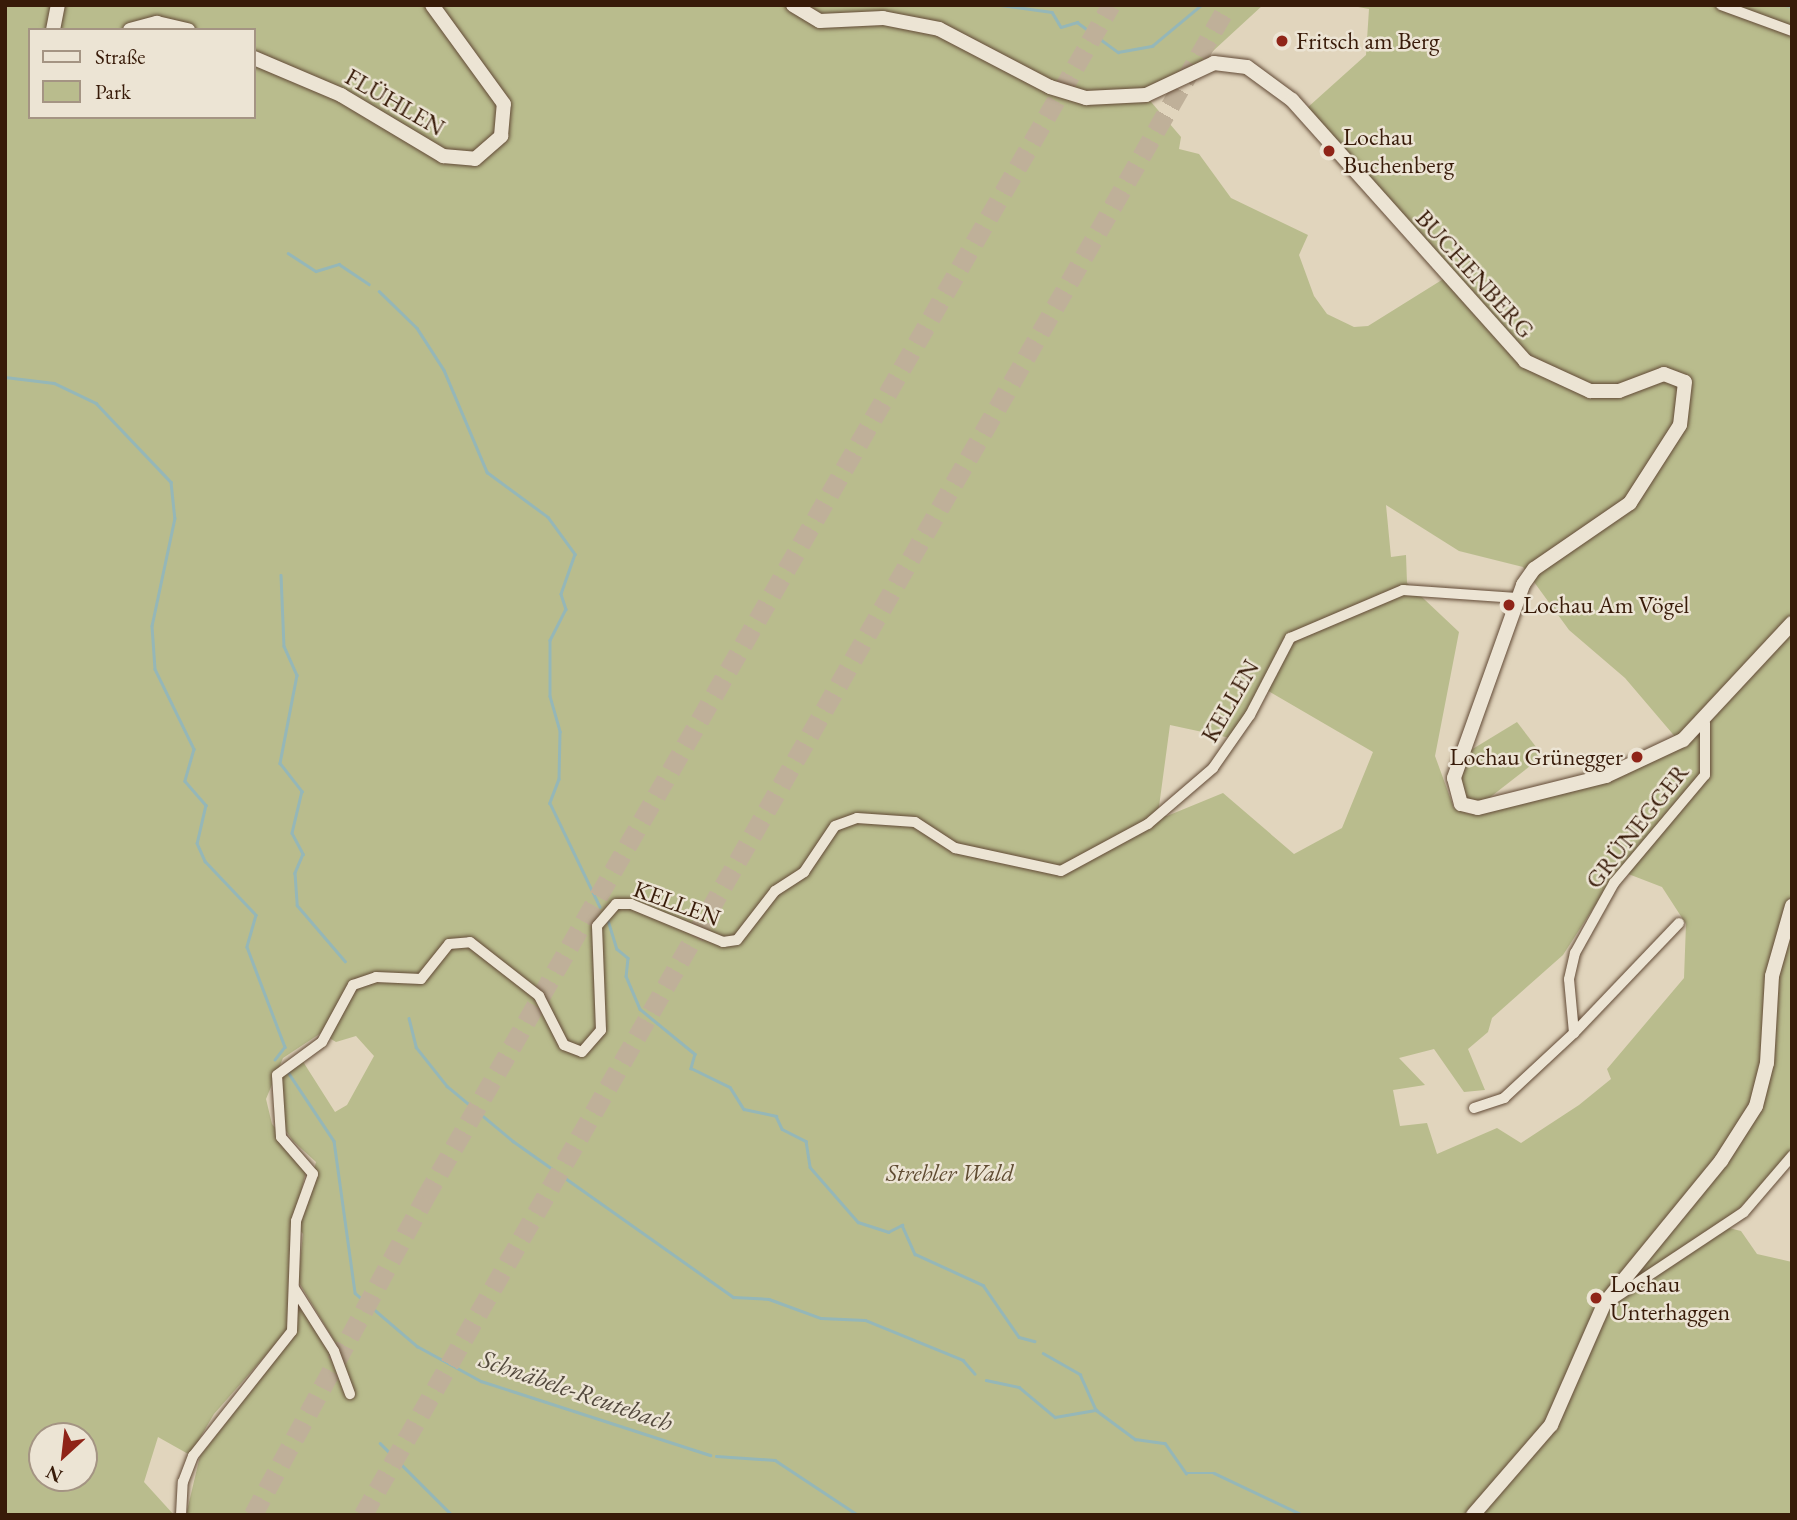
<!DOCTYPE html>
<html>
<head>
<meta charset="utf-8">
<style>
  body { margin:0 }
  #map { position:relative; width:1797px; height:1520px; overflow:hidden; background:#e1d5bd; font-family:"EB Garamond",serif }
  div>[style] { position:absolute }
  .green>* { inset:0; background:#b9bc8d }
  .stream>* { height:2.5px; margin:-1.25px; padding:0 1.25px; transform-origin:1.25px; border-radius:1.25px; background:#95b7b8 }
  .motorway-tunnel>* { height:19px; margin-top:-9.5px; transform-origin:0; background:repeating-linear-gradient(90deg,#bfb099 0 19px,transparent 0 29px) }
  .roads { filter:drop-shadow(0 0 2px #624a36) drop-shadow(0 0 2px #624a36) }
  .minor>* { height:10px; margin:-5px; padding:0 5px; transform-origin:5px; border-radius:5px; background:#ece4d4 }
  .tertiary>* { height:14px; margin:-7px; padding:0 7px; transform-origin:7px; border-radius:7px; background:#ece4d4 }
  .dots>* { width:19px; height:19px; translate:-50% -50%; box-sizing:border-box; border:4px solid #ece4d4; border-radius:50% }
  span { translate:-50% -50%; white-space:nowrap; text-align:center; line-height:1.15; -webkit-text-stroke:5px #ece4d4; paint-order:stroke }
  .poi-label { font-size:24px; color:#381b09 }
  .left { translate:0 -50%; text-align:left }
  .right { translate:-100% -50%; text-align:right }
  .street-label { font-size:24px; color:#381b09 }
  .park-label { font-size:24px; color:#5f4b31; font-style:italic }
  .water-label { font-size:26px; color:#544a3e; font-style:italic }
  .frame { position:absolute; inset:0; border:7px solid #381b09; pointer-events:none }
  .legend { position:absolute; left:28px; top:28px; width:228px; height:91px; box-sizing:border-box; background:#ece4d4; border:2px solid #a49483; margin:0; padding:9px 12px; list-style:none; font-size:21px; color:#381b09 }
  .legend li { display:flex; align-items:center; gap:14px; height:35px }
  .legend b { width:35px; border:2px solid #a49483 }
  .north { position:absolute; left:28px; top:1422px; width:70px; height:70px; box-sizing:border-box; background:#ece4d4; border:2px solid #a49483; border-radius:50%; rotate:207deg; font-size:19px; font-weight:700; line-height:28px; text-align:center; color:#381b09 }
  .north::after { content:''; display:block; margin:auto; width:24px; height:32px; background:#8f2418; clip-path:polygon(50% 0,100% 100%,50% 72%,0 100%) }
</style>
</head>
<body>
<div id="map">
  <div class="green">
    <div style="clip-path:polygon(evenodd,5px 5px,1263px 5px,1188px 74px,1146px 96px,1181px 137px,1179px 149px,1199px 154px,1231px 198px,1308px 235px,1299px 255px,1314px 296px,1327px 314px,1354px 327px,1368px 326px,1445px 278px,1307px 108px,1366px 55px,1369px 9px,1347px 5px,1792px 5px,1792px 906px,1776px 978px,1792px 919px,1792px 1156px,1721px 1226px,1741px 1231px,1757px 1254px,1792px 1262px,1792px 1515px,186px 1515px,200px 1456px,284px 1349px,296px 1305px,341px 1352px,298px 1281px,303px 1234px,298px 1227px,316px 1162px,293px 1141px,274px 1113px,274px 1099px,281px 1074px,302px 1060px,335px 1112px,347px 1105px,374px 1056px,356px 1036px,336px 1042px,321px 1033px,283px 1058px,266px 1099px,272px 1124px,307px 1166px,292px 1232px,287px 1331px,214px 1414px,190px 1455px,158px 1437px,144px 1482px,174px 1515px,5px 1515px,5px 5px,30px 30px,254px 30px,254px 117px,30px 117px,30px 30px,5px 5px,1386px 505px,1459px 551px,1523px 567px,1569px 630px,1625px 678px,1677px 739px,1602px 782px,1469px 814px,1454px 808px,1435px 756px,1459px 632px,1407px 583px,1406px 555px,1391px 557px,1386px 505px,5px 5px,1265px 689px,1373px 752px,1342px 828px,1294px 854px,1223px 793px,1167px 816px,1158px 814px,1170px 725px,1235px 739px,1265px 689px,5px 5px,1618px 870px,1662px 887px,1686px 924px,1684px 978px,1607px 1069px,1611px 1079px,1579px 1105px,1521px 1143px,1497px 1128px,1437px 1154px,1427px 1123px,1400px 1126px,1393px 1090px,1425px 1085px,1399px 1058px,1434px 1049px,1464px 1092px,1485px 1090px,1468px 1049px,1488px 1032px,1492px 1018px,1563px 955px,1618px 870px,5px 5px,42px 1436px,84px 1436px,84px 1478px,42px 1478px,42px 1436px)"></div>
    <div style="clip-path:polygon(1517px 722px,1543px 756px,1484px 802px,1466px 801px,1458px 788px,1471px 750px)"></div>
  </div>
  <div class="stream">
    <div style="left:1001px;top:5px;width:51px;rotate:7.8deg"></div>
    <div style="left:1052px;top:12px;width:17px;rotate:59deg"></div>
    <div style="left:1061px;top:27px;width:17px;rotate:-17deg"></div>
    <div style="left:1077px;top:22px;width:51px;rotate:36.2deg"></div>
    <div style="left:1118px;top:52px;width:35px;rotate:-10deg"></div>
    <div style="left:1152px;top:46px;width:64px;rotate:-39.9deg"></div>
    <div style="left:1785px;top:5px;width:7px;rotate:8deg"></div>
    <div style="left:288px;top:253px;width:33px;rotate:33deg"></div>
    <div style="left:316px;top:271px;width:24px;rotate:-17deg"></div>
    <div style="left:339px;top:264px;width:36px;rotate:34deg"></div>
    <div style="left:379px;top:291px;width:53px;rotate:44.2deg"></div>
    <div style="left:417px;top:328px;width:50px;rotate:57.3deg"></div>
    <div style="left:444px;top:370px;width:111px;rotate:67.1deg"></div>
    <div style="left:487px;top:472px;width:76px;rotate:36.4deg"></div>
    <div style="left:548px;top:517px;width:46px;rotate:53.9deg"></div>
    <div style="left:575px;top:554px;width:42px;rotate:109.3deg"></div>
    <div style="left:561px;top:594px;width:16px;rotate:72deg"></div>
    <div style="left:566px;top:609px;width:35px;rotate:117deg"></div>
    <div style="left:550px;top:640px;width:56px;rotate:90deg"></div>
    <div style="left:550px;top:696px;width:37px;rotate:74deg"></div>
    <div style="left:560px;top:732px;width:47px;rotate:91.2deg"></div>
    <div style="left:559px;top:779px;width:26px;rotate:111deg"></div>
    <div style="left:550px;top:803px;width:115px;rotate:64.3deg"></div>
    <div style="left:5px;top:377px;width:49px;rotate:7deg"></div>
    <div style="left:54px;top:383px;width:47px;rotate:25.5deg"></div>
    <div style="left:96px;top:403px;width:109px;rotate:46.5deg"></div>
    <div style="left:171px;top:482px;width:36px;rotate:84deg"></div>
    <div style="left:175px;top:518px;width:110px;rotate:102deg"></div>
    <div style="left:152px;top:626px;width:43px;rotate:86deg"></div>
    <div style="left:155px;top:669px;width:89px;rotate:64deg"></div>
    <div style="left:194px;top:749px;width:33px;rotate:106deg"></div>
    <div style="left:185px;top:781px;width:32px;rotate:49deg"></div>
    <div style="left:206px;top:805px;width:39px;rotate:103deg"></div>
    <div style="left:197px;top:843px;width:20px;rotate:66deg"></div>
    <div style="left:205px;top:861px;width:74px;rotate:46.6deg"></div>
    <div style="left:256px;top:915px;width:33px;rotate:106deg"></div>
    <div style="left:247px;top:947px;width:107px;rotate:69.2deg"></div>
    <div style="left:285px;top:1047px;width:16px;rotate:128deg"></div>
    <div style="left:281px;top:575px;width:71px;rotate:87.6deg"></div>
    <div style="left:284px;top:646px;width:32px;rotate:66deg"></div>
    <div style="left:297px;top:675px;width:90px;rotate:100.9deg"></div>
    <div style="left:280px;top:763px;width:36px;rotate:52deg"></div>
    <div style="left:302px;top:791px;width:43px;rotate:103.4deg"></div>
    <div style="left:292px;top:833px;width:24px;rotate:62deg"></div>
    <div style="left:303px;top:854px;width:21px;rotate:113deg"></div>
    <div style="left:295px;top:873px;width:32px;rotate:86deg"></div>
    <div style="left:297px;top:905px;width:74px;rotate:49.4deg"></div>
    <div style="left:608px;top:920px;width:30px;rotate:73deg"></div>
    <div style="left:617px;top:949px;width:14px;rotate:39deg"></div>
    <div style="left:628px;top:958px;width:18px;rotate:96deg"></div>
    <div style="left:626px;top:976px;width:36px;rotate:67deg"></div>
    <div style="left:640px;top:1009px;width:71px;rotate:39.3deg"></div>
    <div style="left:695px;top:1054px;width:15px;rotate:106deg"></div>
    <div style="left:691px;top:1068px;width:43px;rotate:26deg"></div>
    <div style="left:730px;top:1087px;width:26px;rotate:58deg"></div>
    <div style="left:744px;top:1109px;width:33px;rotate:12deg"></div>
    <div style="left:776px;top:1116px;width:14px;rotate:65deg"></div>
    <div style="left:782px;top:1129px;width:27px;rotate:27deg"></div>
    <div style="left:806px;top:1141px;width:26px;rotate:81deg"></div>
    <div style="left:810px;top:1167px;width:73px;rotate:48.9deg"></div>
    <div style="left:858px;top:1222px;width:32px;rotate:18deg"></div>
    <div style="left:888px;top:1232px;width:16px;rotate:-27deg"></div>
    <div style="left:902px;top:1225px;width:32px;rotate:66deg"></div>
    <div style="left:915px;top:1254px;width:75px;rotate:24.5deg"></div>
    <div style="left:983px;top:1285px;width:63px;rotate:55.3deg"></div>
    <div style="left:1019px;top:1337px;width:16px;rotate:15deg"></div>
    <div style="left:409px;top:1018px;width:30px;rotate:76deg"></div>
    <div style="left:416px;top:1047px;width:50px;rotate:51.5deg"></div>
    <div style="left:447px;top:1086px;width:86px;rotate:39.8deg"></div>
    <div style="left:513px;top:1141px;width:270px;rotate:35.3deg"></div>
    <div style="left:733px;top:1297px;width:36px;rotate:3deg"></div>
    <div style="left:769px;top:1299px;width:55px;rotate:20.1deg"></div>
    <div style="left:821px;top:1318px;width:44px;rotate:2.6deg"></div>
    <div style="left:865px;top:1320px;width:106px;rotate:22.2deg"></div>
    <div style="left:963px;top:1360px;width:18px;rotate:49deg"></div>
    <div style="left:288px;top:1072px;width:83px;rotate:56.3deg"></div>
    <div style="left:334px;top:1141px;width:153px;rotate:82.1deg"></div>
    <div style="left:355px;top:1293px;width:82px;rotate:40.5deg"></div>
    <div style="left:417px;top:1346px;width:73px;rotate:28.7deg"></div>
    <div style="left:481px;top:1381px;width:241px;rotate:17.9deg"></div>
    <div style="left:1043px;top:1353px;width:43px;rotate:29.6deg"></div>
    <div style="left:1080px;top:1374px;width:39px;rotate:66deg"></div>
    <div style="left:1096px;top:1410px;width:49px;rotate:36.6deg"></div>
    <div style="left:1135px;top:1439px;width:30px;rotate:8deg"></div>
    <div style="left:1165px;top:1443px;width:37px;rotate:55deg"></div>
    <div style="left:1186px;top:1473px;width:28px"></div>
    <div style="left:1214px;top:1473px;width:98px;rotate:25.3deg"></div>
    <div style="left:986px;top:1380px;width:34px;rotate:12deg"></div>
    <div style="left:1019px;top:1387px;width:47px;rotate:39.8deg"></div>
    <div style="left:1055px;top:1417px;width:42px;rotate:-9.7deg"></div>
    <div style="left:380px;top:1443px;width:102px;rotate:45deg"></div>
    <div style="left:716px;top:1456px;width:59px;rotate:3.9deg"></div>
    <div style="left:775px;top:1460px;width:100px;rotate:33.5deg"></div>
  </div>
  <div class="motorway-tunnel">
    <div style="left:253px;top:1515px;width:361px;rotate:-61.5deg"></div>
    <div style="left:425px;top:1198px;width:1376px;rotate:-60.1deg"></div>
    <div style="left:363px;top:1515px;width:1740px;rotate:-60.19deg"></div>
  </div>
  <div class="roads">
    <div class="minor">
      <div style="left:1721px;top:5px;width:76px;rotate:20.1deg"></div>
      <div style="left:1574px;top:1033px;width:152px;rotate:-46.3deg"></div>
      <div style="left:1474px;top:1108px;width:32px;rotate:-18deg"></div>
      <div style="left:1504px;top:1098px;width:96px;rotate:-42.9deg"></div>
      <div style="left:1574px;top:1033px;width:54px;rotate:-95.3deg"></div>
      <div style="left:1569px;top:979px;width:27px;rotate:-77deg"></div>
      <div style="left:1575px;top:953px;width:80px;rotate:-60.9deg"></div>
      <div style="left:1614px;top:883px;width:141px;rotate:-49.9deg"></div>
      <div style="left:1705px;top:775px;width:52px;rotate:-90deg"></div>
      <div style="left:294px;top:1288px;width:75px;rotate:57.6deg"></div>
      <div style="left:334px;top:1351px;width:46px;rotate:69.6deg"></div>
      <div style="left:1607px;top:1303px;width:164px;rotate:-33.6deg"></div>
      <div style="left:1744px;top:1212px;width:74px;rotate:-49.4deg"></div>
      <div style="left:181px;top:1515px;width:33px;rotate:-87deg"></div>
      <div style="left:183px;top:1482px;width:28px;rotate:-69deg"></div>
      <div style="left:193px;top:1456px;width:159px;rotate:-51.6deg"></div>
      <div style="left:292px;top:1331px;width:110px;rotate:-87.9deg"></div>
      <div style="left:296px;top:1221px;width:50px;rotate:-70.1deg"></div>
      <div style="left:313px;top:1174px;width:49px;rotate:-130.9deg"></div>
      <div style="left:281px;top:1137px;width:62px;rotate:-93.7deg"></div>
      <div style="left:277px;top:1075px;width:56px;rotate:-36.3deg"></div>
      <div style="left:322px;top:1042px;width:65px;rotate:-61.5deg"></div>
      <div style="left:353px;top:985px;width:24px;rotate:-19deg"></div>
      <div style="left:376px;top:977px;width:45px;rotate:2.5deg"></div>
      <div style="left:421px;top:979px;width:45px;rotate:-51.3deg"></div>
      <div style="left:449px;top:944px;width:21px;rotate:-5deg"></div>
      <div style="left:470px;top:942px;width:88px;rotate:38deg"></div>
      <div style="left:539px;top:996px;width:55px;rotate:63deg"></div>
      <div style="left:564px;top:1045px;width:19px;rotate:21deg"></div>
      <div style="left:582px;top:1052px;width:29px;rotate:-49deg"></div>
      <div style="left:601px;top:1030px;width:104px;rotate:-92.2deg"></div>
      <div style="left:597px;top:926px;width:29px;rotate:-49deg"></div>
      <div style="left:616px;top:904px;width:15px"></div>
      <div style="left:631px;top:904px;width:100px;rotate:22.4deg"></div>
      <div style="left:723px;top:942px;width:14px;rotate:-8deg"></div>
      <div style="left:737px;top:940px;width:62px;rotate:-52.2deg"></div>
      <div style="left:775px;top:891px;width:35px;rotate:-33deg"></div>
      <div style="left:804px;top:872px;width:55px;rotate:-56deg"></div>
      <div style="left:835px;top:826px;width:23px;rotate:-20deg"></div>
      <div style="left:857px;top:818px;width:58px;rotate:3.9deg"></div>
      <div style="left:915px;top:822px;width:48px;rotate:33deg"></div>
      <div style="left:955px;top:848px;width:108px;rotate:12.2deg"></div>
      <div style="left:1061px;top:871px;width:99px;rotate:-28.4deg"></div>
      <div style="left:1148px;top:824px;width:86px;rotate:-40.7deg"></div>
      <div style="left:1213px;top:768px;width:65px;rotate:-55.1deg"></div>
      <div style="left:1250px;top:715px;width:87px;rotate:-62.5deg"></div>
      <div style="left:1290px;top:638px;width:123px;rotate:-23deg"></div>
      <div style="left:1403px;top:590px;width:114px;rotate:4deg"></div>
    </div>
    <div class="tertiary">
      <div style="left:793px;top:5px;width:31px;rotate:31deg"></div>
      <div style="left:820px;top:21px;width:63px;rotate:-2.7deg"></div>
      <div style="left:883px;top:18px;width:57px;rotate:11.1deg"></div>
      <div style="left:939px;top:29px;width:125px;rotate:27.6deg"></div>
      <div style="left:1050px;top:87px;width:38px;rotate:17deg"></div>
      <div style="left:1086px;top:98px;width:60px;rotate:-2.9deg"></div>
      <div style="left:1146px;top:95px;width:75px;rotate:-25.2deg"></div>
      <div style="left:1214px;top:63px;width:33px;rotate:7deg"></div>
      <div style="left:1247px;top:67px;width:56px;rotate:36.3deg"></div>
      <div style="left:1292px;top:100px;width:350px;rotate:48.2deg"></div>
      <div style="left:1525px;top:361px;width:72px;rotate:24.8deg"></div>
      <div style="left:1590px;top:391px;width:29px"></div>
      <div style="left:1619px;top:391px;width:48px;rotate:-20.7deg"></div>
      <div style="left:1664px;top:374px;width:22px;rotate:21deg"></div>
      <div style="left:1685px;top:382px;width:43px;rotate:96.6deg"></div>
      <div style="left:1680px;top:425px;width:93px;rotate:122.7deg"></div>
      <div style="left:1630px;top:503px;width:116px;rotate:145.5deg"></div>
      <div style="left:1534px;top:569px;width:19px;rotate:125deg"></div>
      <div style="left:1523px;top:585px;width:205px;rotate:109.7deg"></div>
      <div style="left:1454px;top:778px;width:27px;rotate:75deg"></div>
      <div style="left:1461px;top:804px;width:17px;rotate:13deg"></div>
      <div style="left:1478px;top:808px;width:132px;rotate:-14deg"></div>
      <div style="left:1606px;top:776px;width:85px;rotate:-25.1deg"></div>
      <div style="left:1683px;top:740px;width:160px;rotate:-47deg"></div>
      <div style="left:53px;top:30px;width:25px;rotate:-79deg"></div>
      <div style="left:130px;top:30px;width:28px;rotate:-15deg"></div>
      <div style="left:157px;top:23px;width:32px;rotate:13deg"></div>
      <div style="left:254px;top:58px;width:95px;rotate:23deg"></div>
      <div style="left:341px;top:95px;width:119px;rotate:30.9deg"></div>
      <div style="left:443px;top:156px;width:32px;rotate:5deg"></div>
      <div style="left:475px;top:159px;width:35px;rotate:-41deg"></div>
      <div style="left:501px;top:136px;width:32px;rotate:-85deg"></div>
      <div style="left:504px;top:104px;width:122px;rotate:-126deg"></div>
      <div style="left:1473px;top:1515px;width:119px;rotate:-49.1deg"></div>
      <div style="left:1551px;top:1425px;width:132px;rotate:-66.3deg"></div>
      <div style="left:1604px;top:1304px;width:185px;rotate:-50.7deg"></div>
      <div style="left:1721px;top:1161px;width:65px;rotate:-57.5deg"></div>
      <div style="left:1756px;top:1106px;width:44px;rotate:-75.7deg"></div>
      <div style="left:1767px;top:1063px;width:87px;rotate:-86.7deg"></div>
      <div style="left:1772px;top:976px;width:73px;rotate:-74.1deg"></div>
    </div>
  </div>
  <div class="dots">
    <div style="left:1282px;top:41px;background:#8f2418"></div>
    <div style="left:1329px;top:151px;background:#8f2418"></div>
    <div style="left:1509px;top:605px;background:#8f2418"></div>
    <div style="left:1637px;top:757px;background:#8f2418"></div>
    <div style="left:1596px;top:1298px;background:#8f2418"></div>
  </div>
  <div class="poi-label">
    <span class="left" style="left:1296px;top:41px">Fritsch am Berg</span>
    <span class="left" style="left:1343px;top:151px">Lochau<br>Buchenberg</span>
    <span class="left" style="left:1523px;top:605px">Lochau Am Vögel</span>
    <span class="right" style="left:1623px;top:757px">Lochau Grünegger</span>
    <span class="left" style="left:1610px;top:1298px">Lochau<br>Unterhaggen</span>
  </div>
  <div class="street-label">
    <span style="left:395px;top:102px;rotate:30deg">FLÜHLEN</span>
    <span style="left:1475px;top:274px;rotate:48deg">BUCHENBERG</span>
    <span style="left:1230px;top:701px;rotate:-60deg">KELLEN</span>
    <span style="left:1637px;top:826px;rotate:-52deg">GRÜNEGGER</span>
    <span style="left:677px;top:903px;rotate:20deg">KELLEN</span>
  </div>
  <div class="park-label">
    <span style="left:950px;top:1173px">Strehler Wald</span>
  </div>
  <div class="water-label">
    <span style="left:576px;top:1391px;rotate:19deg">Schnäbele-Reutebach</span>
  </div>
  <div class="frame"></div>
  <ul class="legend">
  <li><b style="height:9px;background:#ece4d4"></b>Straße</li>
  <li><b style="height:19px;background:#b9bc8d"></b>Park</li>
  </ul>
  <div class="north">N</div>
</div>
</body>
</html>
